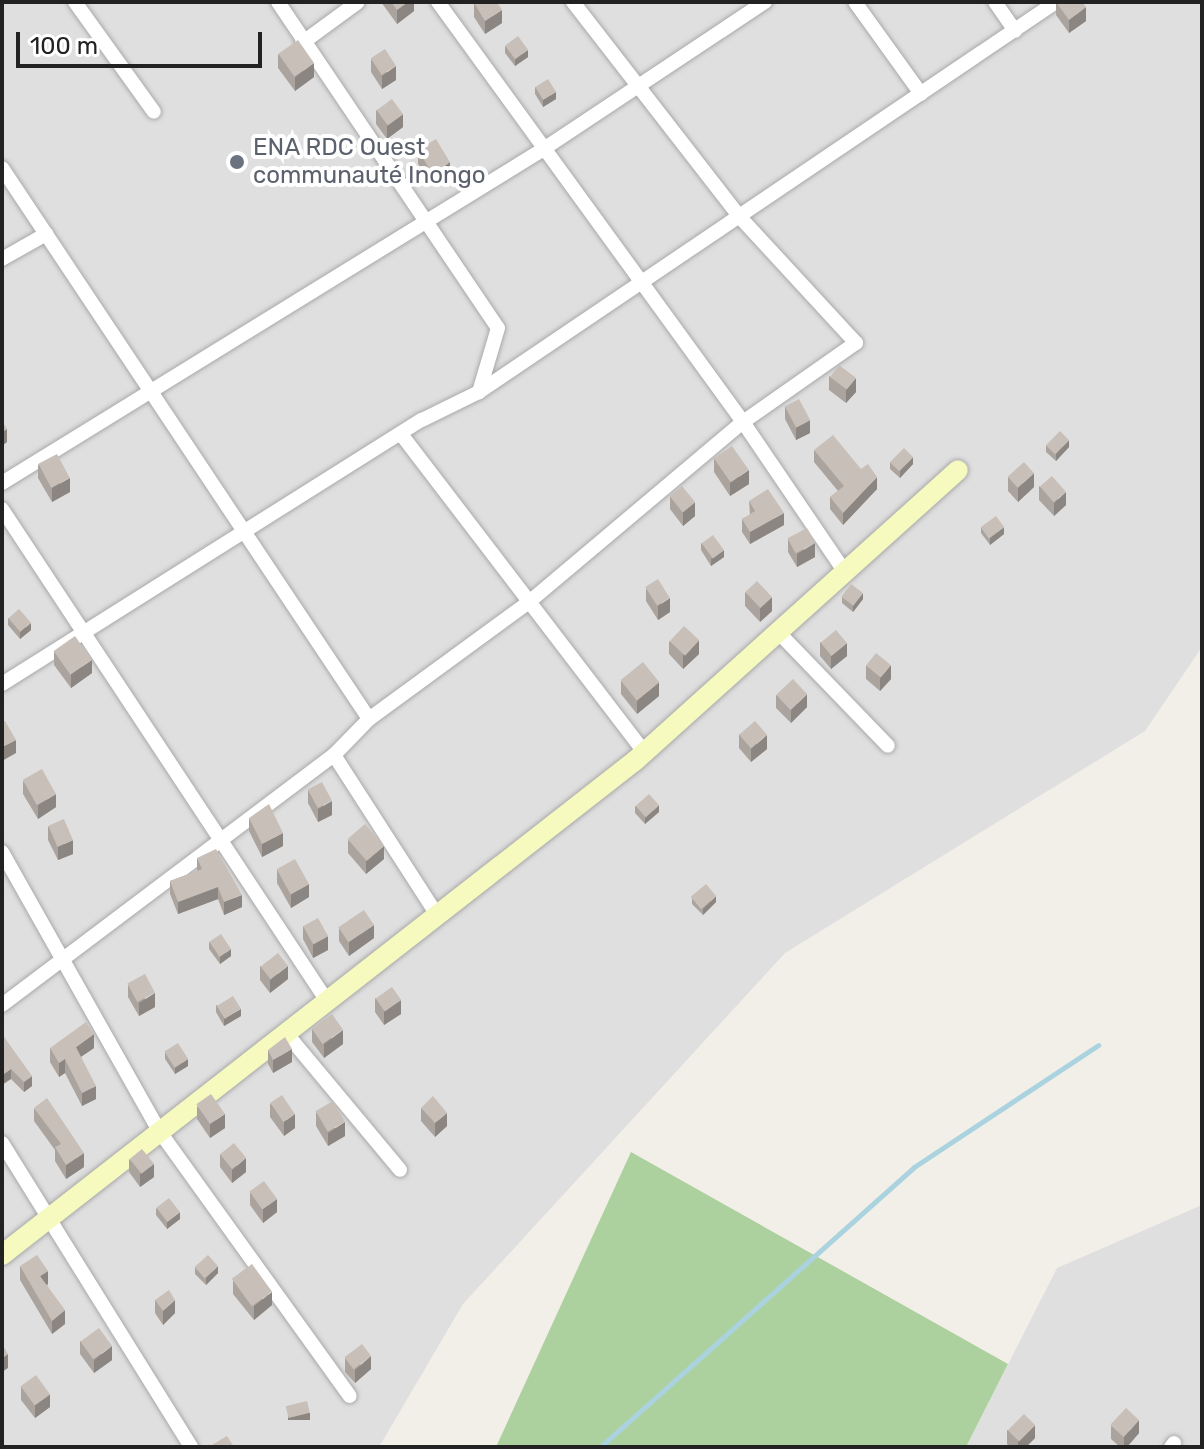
<!DOCTYPE html>
<html>
<head>
<meta charset="utf-8">
<style>
  body { margin:0 }
  #map { position:relative; width:1204px; height:1449px; overflow:hidden; background:#f2efe9; font-family:Rubik,sans-serif }
  div>[style] { position:absolute }
  .residential>* { inset:0; background:#e0dfdf }
  .forest>* { inset:0; background:#add19e }
  .stream>* { height:5px; margin:-2.5px; padding:0 2.5px; transform-origin:2.5px; border-radius:2.5px; background:#aad3df }
  .roads { filter:drop-shadow(0 0 2px #a9a9a9) drop-shadow(0 0 2px #a9a9a9) }
  .street>* { height:14px; margin:-7px; padding:0 7px; transform-origin:7px; border-radius:7px; background:#fff }
  .secondary>* { height:20px; margin:-10px; padding:0 10px; transform-origin:10px; border-radius:10px; background:#f7fabf }
  .wall>* { inset:0; background:#aba49e }
  .shaded-wall>* { inset:0; background:#8b8681; transform-origin:0 0 }
  .building>* { inset:0; background:#c7bfb8; transform-origin:0 0 }
  .dots>* { width:22px; height:22px; translate:-50% -50%; box-sizing:border-box; border:4px solid #fff; border-radius:50% }
  span { translate:-50% -50%; white-space:nowrap; text-align:center; line-height:1.15; -webkit-text-stroke:8px #fff; paint-order:stroke }
  .worship-label { font-size:24px; color:#5b616d }
  .left { translate:0 -50%; text-align:left }
  .frame { position:absolute; inset:0; border:4px solid #222; pointer-events:none }
  .scale { position:absolute; left:16px; top:32px; width:246px; height:36px; box-sizing:border-box; border:4px solid #222; border-top:0; padding-left:10px; font-size:24px; line-height:28px; white-space:nowrap; color:#222; -webkit-text-stroke:6px #fff; paint-order:stroke }
</style>
</head>
<body>
<div id="map">
  <div class="residential">
    <div style="clip-path:polygon(2px 2px,1202px 2px,1202px 647px,1145px 731px,785px 953px,463px 1304px,379px 1447px,2px 1447px)"></div>
    <div style="clip-path:polygon(1202px 1205px,1202px 1447px,966px 1447px,1057px 1268px)"></div>
  </div>
  <div class="forest">
    <div style="clip-path:polygon(631px 1152px,1008px 1364px,966px 1447px,496px 1447px)"></div>
  </div>
  <div class="stream">
    <div style="left:600px;top:1447px;width:421px;rotate:-41.7deg"></div>
    <div style="left:914px;top:1167px;width:221px;rotate:-33.5deg"></div>
  </div>
  <div class="roads">
    <div class="street">
      <div style="left:75px;top:2px;width:135px;rotate:54.3deg"></div>
      <div style="left:278px;top:2px;width:393px;rotate:56deg"></div>
      <div style="left:498px;top:328px;width:67px;rotate:106.5deg"></div>
      <div style="left:438px;top:2px;width:519px;rotate:54.01deg"></div>
      <div style="left:743px;top:422px;width:138px;rotate:-35deg"></div>
      <div style="left:856px;top:343px;width:173px;rotate:-132.7deg"></div>
      <div style="left:739px;top:216px;width:271px;rotate:-127.8deg"></div>
      <div style="left:855px;top:2px;width:113px;rotate:54.3deg"></div>
      <div style="left:995px;top:2px;width:35px;rotate:55deg"></div>
      <div style="left:302px;top:43px;width:69px;rotate:-36.2deg"></div>
      <div style="left:2px;top:168px;width:662px;rotate:56.33deg"></div>
      <div style="left:2px;top:259px;width:51px;rotate:-29.6deg"></div>
      <div style="left:401px;top:434px;width:400px;rotate:52.6deg"></div>
      <div style="left:2px;top:483px;width:634px;rotate:-31.66deg"></div>
      <div style="left:542px;top:150px;width:268px;rotate:-33.6deg"></div>
      <div style="left:2px;top:509px;width:590px;rotate:56.55deg"></div>
      <div style="left:778px;top:632px;width:158px;rotate:46deg"></div>
      <div style="left:2px;top:684px;width:496px;rotate:-32.2deg"></div>
      <div style="left:422px;top:420px;width:64px;rotate:-26.2deg"></div>
      <div style="left:479px;top:392px;width:696px;rotate:-34.06deg"></div>
      <div style="left:334px;top:755px;width:190px;rotate:57.2deg"></div>
      <div style="left:2px;top:852px;width:322px;rotate:60.6deg"></div>
      <div style="left:160px;top:1132px;width:325px;rotate:54.3deg"></div>
      <div style="left:2px;top:1005px;width:416px;rotate:-37deg"></div>
      <div style="left:334px;top:755px;width:50px;rotate:-45.8deg"></div>
      <div style="left:369px;top:719px;width:198px;rotate:-36.2deg"></div>
      <div style="left:529px;top:602px;width:280px;rotate:-40.1deg"></div>
      <div style="left:743px;top:422px;width:181px;rotate:55.8deg"></div>
      <div style="left:286px;top:1033px;width:178px;rotate:50.2deg"></div>
      <div style="left:2px;top:1143px;width:358px;rotate:58.1deg"></div>
      <div style="left:1171px;top:1447px;width:5px;rotate:-53deg"></div>
    </div>
    <div class="secondary">
      <div style="left:2px;top:1255px;width:804px;rotate:-37.98deg"></div>
      <div style="left:636px;top:760px;width:433px;rotate:-42deg"></div>
    </div>
  </div>
  <div class="wall">
    <div style="clip-path:polygon(381px 2px,414px 2px,414px 11px,397px 24px)"></div>
    <div style="clip-path:polygon(1056px 2px,1086px 21px,1069px 33px,1056px 15px)"></div>
    <div style="clip-path:polygon(474px 3px,502px 23px,485px 34px,474px 17px)"></div>
    <div style="clip-path:polygon(505px 46px,528px 57px,515px 66px,505px 53px)"></div>
    <div style="clip-path:polygon(278px 54px,314px 77px,295px 91px,278px 68px)"></div>
    <div style="clip-path:polygon(371px 59px,396px 80px,382px 89px,371px 72px)"></div>
    <div style="clip-path:polygon(535px 87px,556px 99px,543px 107px,535px 94px)"></div>
    <div style="clip-path:polygon(376px 110px,403px 127px,387px 139px,376px 124px)"></div>
    <div style="clip-path:polygon(418px 150px,450px 176px,433px 187px,418px 164px)"></div>
    <div style="clip-path:polygon(829px 376px,856px 392px,846px 403px,829px 390px)"></div>
    <div style="clip-path:polygon(785px 406px,810px 433px,796px 440px,785px 419px)"></div>
    <div style="clip-path:polygon(1046px 445px,1069px 447px,1056px 461px,1046px 452px)"></div>
    <div style="clip-path:polygon(814px 450px,877px 489px,843px 525px,830px 509px,830px 497px,838px 491px,814px 462px)"></div>
    <div style="clip-path:polygon(714px 458px,749px 484px,730px 496px,714px 472px)"></div>
    <div style="clip-path:polygon(890px 462px,913px 464px,900px 478px,890px 469px)"></div>
    <div style="clip-path:polygon(38px 464px,70px 492px,52px 502px,38px 478px)"></div>
    <div style="clip-path:polygon(1008px 477px,1034px 487px,1018px 502px,1008px 491px)"></div>
    <div style="clip-path:polygon(1039px 486px,1066px 505px,1054px 516px,1039px 500px)"></div>
    <div style="clip-path:polygon(670px 496px,695px 516px,683px 526px,670px 509px)"></div>
    <div style="clip-path:polygon(749px 501px,784px 525px,750px 544px,742px 532px,742px 519px,750px 515px)"></div>
    <div style="clip-path:polygon(981px 527px,1004px 534px,990px 545px,981px 533px)"></div>
    <div style="clip-path:polygon(788px 539px,815px 557px,797px 567px,788px 552px)"></div>
    <div style="clip-path:polygon(701px 543px,724px 557px,711px 566px,701px 550px)"></div>
    <div style="clip-path:polygon(646px 588px,670px 612px,658px 620px,646px 601px)"></div>
    <div style="clip-path:polygon(745px 592px,772px 611px,760px 622px,745px 606px)"></div>
    <div style="clip-path:polygon(842px 597px,863px 599px,853px 612px,842px 603px)"></div>
    <div style="clip-path:polygon(8px 618px,31px 630px,20px 639px,8px 625px)"></div>
    <div style="clip-path:polygon(669px 641px,699px 654px,683px 669px,669px 654px)"></div>
    <div style="clip-path:polygon(820px 642px,847px 656px,831px 669px,820px 656px)"></div>
    <div style="clip-path:polygon(54px 651px,92px 673px,71px 688px,54px 665px)"></div>
    <div style="clip-path:polygon(866px 665px,891px 679px,880px 691px,866px 679px)"></div>
    <div style="clip-path:polygon(621px 681px,659px 696px,637px 714px,621px 694px)"></div>
    <div style="clip-path:polygon(776px 695px,807px 707px,791px 723px,776px 708px)"></div>
    <div style="clip-path:polygon(739px 734px,767px 749px,751px 762px,739px 748px)"></div>
    <div style="clip-path:polygon(23px 781px,56px 807px,38px 819px,23px 794px)"></div>
    <div style="clip-path:polygon(308px 790px,332px 815px,318px 822px,308px 803px)"></div>
    <div style="clip-path:polygon(635px 806px,659px 812px,645px 824px,635px 813px)"></div>
    <div style="clip-path:polygon(249px 818px,283px 846px,262px 857px,249px 831px)"></div>
    <div style="clip-path:polygon(48px 826px,73px 854px,58px 860px,48px 840px)"></div>
    <div style="clip-path:polygon(348px 840px,384px 859px,366px 874px,348px 853px)"></div>
    <div style="clip-path:polygon(197px 858px,242px 907px,224px 915px,218px 899px,178px 914px,170px 894px,170px 881px,197px 871px)"></div>
    <div style="clip-path:polygon(277px 869px,309px 897px,291px 908px,277px 883px)"></div>
    <div style="clip-path:polygon(692px 898px,716px 902px,703px 915px,692px 904px)"></div>
    <div style="clip-path:polygon(303px 926px,328px 950px,313px 958px,303px 939px)"></div>
    <div style="clip-path:polygon(339px 928px,374px 938px,349px 956px,339px 941px)"></div>
    <div style="clip-path:polygon(209px 942px,231px 956px,220px 964px,209px 949px)"></div>
    <div style="clip-path:polygon(260px 966px,288px 979px,270px 993px,260px 980px)"></div>
    <div style="clip-path:polygon(128px 984px,155px 1007px,139px 1016px,128px 997px)"></div>
    <div style="clip-path:polygon(375px 998px,401px 1014px,384px 1025px,375px 1012px)"></div>
    <div style="clip-path:polygon(216px 1005px,241px 1016px,224px 1026px,216px 1012px)"></div>
    <div style="clip-path:polygon(312px 1029px,343px 1044px,324px 1058px,312px 1042px)"></div>
    <div style="clip-path:polygon(2px 1034px,32px 1086px,24px 1092px,11px 1079px)"></div>
    <div style="clip-path:polygon(50px 1048px,94px 1048px,81px 1057px,96px 1099px,82px 1106px,65px 1073px,59px 1077px,50px 1062px)"></div>
    <div style="clip-path:polygon(268px 1050px,292px 1062px,273px 1073px,268px 1064px)"></div>
    <div style="clip-path:polygon(165px 1052px,188px 1066px,175px 1074px,165px 1059px)"></div>
    <div style="clip-path:polygon(270px 1103px,295px 1128px,284px 1136px,270px 1117px)"></div>
    <div style="clip-path:polygon(197px 1106px,225px 1128px,210px 1138px,197px 1119px)"></div>
    <div style="clip-path:polygon(34px 1108px,84px 1167px,66px 1179px,55px 1161px,55px 1150px,34px 1121px)"></div>
    <div style="clip-path:polygon(421px 1108px,447px 1126px,435px 1137px,421px 1121px)"></div>
    <div style="clip-path:polygon(316px 1112px,345px 1136px,328px 1146px,316px 1126px)"></div>
    <div style="clip-path:polygon(220px 1154px,246px 1172px,232px 1183px,220px 1167px)"></div>
    <div style="clip-path:polygon(129px 1159px,154px 1177px,140px 1187px,129px 1172px)"></div>
    <div style="clip-path:polygon(250px 1192px,277px 1212px,263px 1223px,250px 1205px)"></div>
    <div style="clip-path:polygon(156px 1208px,180px 1219px,167px 1229px,156px 1215px)"></div>
    <div style="clip-path:polygon(20px 1266px,48px 1284px,47px 1285px,65px 1324px,52px 1334px,20px 1280px)"></div>
    <div style="clip-path:polygon(195px 1267px,218px 1273px,206px 1285px,195px 1274px)"></div>
    <div style="clip-path:polygon(233px 1280px,272px 1305px,254px 1320px,233px 1294px)"></div>
    <div style="clip-path:polygon(155px 1300px,175px 1313px,163px 1325px,155px 1313px)"></div>
    <div style="clip-path:polygon(80px 1341px,112px 1360px,94px 1373px,80px 1354px)"></div>
    <div style="clip-path:polygon(345px 1358px,371px 1369px,355px 1383px,345px 1372px)"></div>
    <div style="clip-path:polygon(21px 1386px,50px 1407px,35px 1418px,21px 1400px)"></div>
    <div style="clip-path:polygon(1111px 1426px,1139px 1433px,1127px 1447px,1120px 1447px,1111px 1439px)"></div>
    <div style="clip-path:polygon(1007px 1430px,1035px 1438px,1026px 1447px,1010px 1447px,1007px 1444px)"></div>
  </div>
  <div class="shaded-wall">
    <div style="clip-path:polygon(408px 2px,414px 2px,414px 11px,397px 24px,397px 10px)"></div>
    <div style="clip-path:polygon(1086px 7px,1086px 21px,1069px 33px,1069px 20px)"></div>
    <div style="clip-path:polygon(502px 10px,502px 23px,485px 34px,485px 21px)"></div>
    <div style="clip-path:polygon(528px 50px,528px 57px,515px 66px,515px 59px)"></div>
    <div style="clip-path:polygon(314px 63px,314px 77px,295px 91px,295px 77px)"></div>
    <div style="clip-path:polygon(396px 66px,396px 80px,382px 89px,382px 76px)"></div>
    <div style="clip-path:polygon(556px 92px,556px 99px,543px 107px,543px 100px)"></div>
    <div style="clip-path:polygon(403px 114px,403px 127px,387px 139px,387px 125px)"></div>
    <div style="clip-path:polygon(450px 162px,450px 176px,433px 187px,433px 174px)"></div>
    <div style="clip-path:polygon(856px 378px,856px 392px,846px 403px,846px 390px)"></div>
    <div style="clip-path:polygon(810px 420px,810px 433px,796px 440px,796px 427px)"></div>
    <div style="clip-path:polygon(7px 429px,7px 442px,2px 446px,2px 432px)"></div>
    <div style="clip-path:polygon(1069px 440px,1069px 447px,1056px 461px,1056px 454px)"></div>
    <div style="clip-path:polygon(913px 457px,913px 464px,900px 478px,900px 471px)"></div>
    <div style="clip-path:polygon(749px 470px,749px 484px,730px 496px,730px 483px)"></div>
    <div style="clip-path:polygon(1034px 473px,1034px 487px,1018px 502px,1018px 488px)"></div>
    <div style="clip-path:polygon(877px 477px,877px 489px,843px 525px,843px 513px)"></div>
    <div style="clip-path:polygon(70px 478px,70px 492px,52px 502px,52px 488px)"></div>
    <div style="clip-path:polygon(1066px 492px,1066px 505px,1054px 516px,1054px 503px)"></div>
    <div style="clip-path:polygon(695px 502px,695px 516px,683px 526px,683px 512px)"></div>
    <div style="clip-path:polygon(784px 513px,784px 525px,750px 544px,750px 532px)"></div>
    <div style="clip-path:polygon(1004px 527px,1004px 534px,990px 545px,990px 538px)"></div>
    <div style="clip-path:polygon(815px 543px,815px 557px,797px 567px,797px 554px)"></div>
    <div style="clip-path:polygon(724px 550px,724px 557px,711px 566px,711px 559px)"></div>
    <div style="clip-path:polygon(863px 593px,863px 599px,853px 612px,853px 605px)"></div>
    <div style="clip-path:polygon(772px 597px,772px 611px,760px 622px,760px 608px)"></div>
    <div style="clip-path:polygon(670px 598px,670px 612px,658px 620px,658px 606px)"></div>
    <div style="clip-path:polygon(31px 623px,31px 630px,20px 639px,20px 632px)"></div>
    <div style="clip-path:polygon(699px 640px,699px 654px,683px 669px,683px 655px)"></div>
    <div style="clip-path:polygon(847px 643px,847px 656px,831px 669px,831px 656px)"></div>
    <div style="clip-path:polygon(92px 660px,92px 673px,71px 688px,71px 674px)"></div>
    <div style="clip-path:polygon(891px 665px,891px 679px,880px 691px,880px 678px)"></div>
    <div style="clip-path:polygon(659px 682px,659px 696px,637px 714px,637px 701px)"></div>
    <div style="clip-path:polygon(807px 694px,807px 707px,791px 723px,791px 710px)"></div>
    <div style="clip-path:polygon(767px 735px,767px 749px,751px 762px,751px 749px)"></div>
    <div style="clip-path:polygon(16px 740px,16px 753px,2px 761px,2px 747px)"></div>
    <div style="clip-path:polygon(56px 794px,56px 807px,38px 819px,38px 805px)"></div>
    <div style="clip-path:polygon(332px 801px,332px 815px,318px 822px,318px 809px)"></div>
    <div style="clip-path:polygon(659px 805px,659px 812px,645px 824px,645px 818px)"></div>
    <div style="clip-path:polygon(283px 833px,283px 846px,262px 857px,262px 844px)"></div>
    <div style="clip-path:polygon(73px 840px,73px 854px,58px 860px,58px 847px)"></div>
    <div style="clip-path:polygon(384px 846px,384px 859px,366px 874px,366px 861px)"></div>
    <div style="clip-path:polygon(309px 884px,309px 897px,291px 908px,291px 894px)"></div>
    <div style="clip-path:polygon(218px 887px,218px 899px,178px 914px,178px 902px)"></div>
    <div style="clip-path:polygon(242px 895px,242px 907px,224px 915px,224px 902px)"></div>
    <div style="clip-path:polygon(716px 896px,716px 902px,703px 915px,703px 909px)"></div>
    <div style="clip-path:polygon(374px 925px,374px 938px,349px 956px,349px 942px)"></div>
    <div style="clip-path:polygon(328px 936px,328px 950px,313px 958px,313px 944px)"></div>
    <div style="clip-path:polygon(231px 949px,231px 956px,220px 964px,220px 957px)"></div>
    <div style="clip-path:polygon(288px 966px,288px 979px,270px 993px,270px 980px)"></div>
    <div style="clip-path:polygon(155px 993px,155px 1007px,139px 1016px,139px 1003px)"></div>
    <div style="clip-path:polygon(401px 1000px,401px 1014px,384px 1025px,384px 1011px)"></div>
    <div style="clip-path:polygon(241px 1009px,241px 1016px,224px 1026px,224px 1019px)"></div>
    <div style="clip-path:polygon(343px 1030px,343px 1044px,324px 1058px,324px 1044px)"></div>
    <div style="clip-path:polygon(94px 1034px,94px 1048px,76px 1060px,76px 1047px)"></div>
    <div style="clip-path:polygon(292px 1049px,292px 1062px,273px 1073px,273px 1060px)"></div>
    <div style="clip-path:polygon(65px 1059px,65px 1073px,59px 1077px,59px 1063px)"></div>
    <div style="clip-path:polygon(188px 1059px,188px 1066px,175px 1074px,175px 1068px)"></div>
    <div style="clip-path:polygon(11px 1069px,11px 1079px,2px 1085px,2px 1075px)"></div>
    <div style="clip-path:polygon(32px 1076px,32px 1086px,24px 1092px,24px 1082px)"></div>
    <div style="clip-path:polygon(96px 1086px,96px 1099px,82px 1106px,82px 1093px)"></div>
    <div style="clip-path:polygon(447px 1113px,447px 1126px,435px 1137px,435px 1123px)"></div>
    <div style="clip-path:polygon(225px 1114px,225px 1128px,210px 1138px,210px 1124px)"></div>
    <div style="clip-path:polygon(295px 1114px,295px 1128px,284px 1136px,284px 1122px)"></div>
    <div style="clip-path:polygon(345px 1122px,345px 1136px,328px 1146px,328px 1133px)"></div>
    <div style="clip-path:polygon(84px 1153px,84px 1167px,66px 1179px,66px 1165px)"></div>
    <div style="clip-path:polygon(246px 1158px,246px 1172px,232px 1183px,232px 1170px)"></div>
    <div style="clip-path:polygon(154px 1164px,154px 1177px,140px 1187px,140px 1174px)"></div>
    <div style="clip-path:polygon(277px 1199px,277px 1212px,263px 1223px,263px 1209px)"></div>
    <div style="clip-path:polygon(180px 1212px,180px 1219px,167px 1229px,167px 1222px)"></div>
    <div style="clip-path:polygon(218px 1266px,218px 1273px,206px 1285px,206px 1278px)"></div>
    <div style="clip-path:polygon(48px 1271px,48px 1284px,40px 1289px,40px 1276px)"></div>
    <div style="clip-path:polygon(272px 1292px,272px 1305px,254px 1320px,254px 1306px)"></div>
    <div style="clip-path:polygon(175px 1300px,175px 1313px,163px 1325px,163px 1311px)"></div>
    <div style="clip-path:polygon(65px 1310px,65px 1324px,52px 1334px,52px 1321px)"></div>
    <div style="clip-path:polygon(112px 1346px,112px 1360px,94px 1373px,94px 1360px)"></div>
    <div style="clip-path:polygon(8px 1354px,8px 1368px,2px 1372px,2px 1358px)"></div>
    <div style="clip-path:polygon(371px 1356px,371px 1369px,355px 1383px,355px 1370px)"></div>
    <div style="clip-path:polygon(50px 1394px,50px 1407px,35px 1418px,35px 1405px)"></div>
    <div style="left:310px;top:1413px;width:7px;height:22px;rotate:90deg"></div>
    <div style="clip-path:polygon(1139px 1420px,1139px 1433px,1127px 1447px,1124px 1447px,1124px 1437px)"></div>
    <div style="clip-path:polygon(1035px 1425px,1035px 1438px,1026px 1447px,1018px 1447px,1018px 1441px)"></div>
  </div>
  <div class="building">
    <div style="clip-path:polygon(391px 2px,408px 2px,397px 10px)"></div>
    <div style="clip-path:polygon(476px 2px,497px 2px,502px 10px,485px 21px,474px 3px)"></div>
    <div style="clip-path:polygon(1056px 2px,1082px 2px,1086px 7px,1069px 20px)"></div>
    <div style="left:518px;top:36px;width:17px;height:16px;rotate:54deg"></div>
    <div style="left:298px;top:40px;width:28px;height:24px;rotate:55deg"></div>
    <div style="left:385px;top:49px;width:20px;height:17px;rotate:57deg"></div>
    <div style="left:548px;top:79px;width:15px;height:15px;rotate:58deg"></div>
    <div style="left:392px;top:99px;width:19px;height:19px;rotate:54deg"></div>
    <div style="left:436px;top:139px;width:27px;height:21px;rotate:59deg"></div>
    <div style="left:839px;top:365px;width:21px;height:15px;rotate:37deg"></div>
    <div style="left:799px;top:399px;width:24px;height:16px;rotate:62deg"></div>
    <div style="clip-path:polygon(2px 421px,7px 429px,2px 432px)"></div>
    <div style="left:1060px;top:431px;width:13px;height:20px;rotate:45deg"></div>
    <div style="clip-path:polygon(833px 435px,861px 469px,868px 464px,877px 477px,843px 513px,830px 497px,844px 486px,814px 450px)"></div>
    <div style="left:732px;top:446px;width:29px;height:22px;rotate:55deg"></div>
    <div style="left:904px;top:448px;width:13px;height:20px;rotate:45deg"></div>
    <div style="left:57px;top:454px;width:27px;height:21px;rotate:62deg"></div>
    <div style="left:1024px;top:462px;width:15px;height:22px;rotate:48deg"></div>
    <div style="left:1052px;top:476px;width:21px;height:16px;rotate:49deg"></div>
    <div style="left:682px;top:486px;width:21px;height:16px;rotate:51deg"></div>
    <div style="clip-path:polygon(768px 489px,784px 513px,750px 532px,742px 519px,755px 511px,749px 501px)"></div>
    <div style="left:996px;top:516px;width:14px;height:19px;rotate:54deg"></div>
    <div style="left:807px;top:528px;width:17px;height:22px;rotate:62deg"></div>
    <div style="left:713px;top:535px;width:19px;height:14px;rotate:54deg"></div>
    <div style="left:658px;top:579px;width:22px;height:15px;rotate:58deg"></div>
    <div style="left:757px;top:581px;width:22px;height:16px;rotate:47deg"></div>
    <div style="left:851px;top:584px;width:15px;height:16px;rotate:37deg"></div>
    <div style="left:19px;top:609px;width:18px;height:14px;rotate:49deg"></div>
    <div style="left:684px;top:626px;width:21px;height:21px;rotate:43deg"></div>
    <div style="left:836px;top:630px;width:17px;height:20px;rotate:50deg"></div>
    <div style="left:75px;top:636px;width:29px;height:26px;rotate:55deg"></div>
    <div style="left:876px;top:653px;width:19px;height:16px;rotate:39deg"></div>
    <div style="left:643px;top:662px;width:26px;height:29px;rotate:51deg"></div>
    <div style="left:793px;top:679px;width:21px;height:23px;rotate:47deg"></div>
    <div style="clip-path:polygon(5px 721px,16px 740px,2px 747px,2px 722px)"></div>
    <div style="left:755px;top:721px;width:18px;height:21px;rotate:49deg"></div>
    <div style="left:42px;top:769px;width:29px;height:22px;rotate:61deg"></div>
    <div style="left:322px;top:782px;width:21px;height:16px;rotate:62deg"></div>
    <div style="left:649px;top:794px;width:15px;height:18px;rotate:48deg"></div>
    <div style="clip-path:polygon(269px 804px,283px 833px,262px 844px,249px 818px)"></div>
    <div style="left:64px;top:819px;width:23px;height:17px;rotate:67deg"></div>
    <div style="left:365px;top:824px;width:29px;height:23px;rotate:49deg"></div>
    <div style="clip-path:polygon(216px 849px,242px 895px,224px 902px,218px 887px,178px 902px,170px 881px,202px 869px,197px 858px)"></div>
    <div style="left:295px;top:859px;width:29px;height:21px;rotate:61deg"></div>
    <div style="left:706px;top:884px;width:16px;height:20px;rotate:50deg"></div>
    <div style="left:364px;top:910px;width:18px;height:31px;rotate:56deg"></div>
    <div style="left:318px;top:918px;width:21px;height:17px;rotate:61deg"></div>
    <div style="left:221px;top:934px;width:18px;height:14px;rotate:56deg"></div>
    <div style="left:278px;top:953px;width:16px;height:22px;rotate:52deg"></div>
    <div style="left:145px;top:974px;width:21px;height:20px;rotate:62deg"></div>
    <div style="left:392px;top:987px;width:16px;height:20px;rotate:55deg"></div>
    <div style="left:233px;top:996px;width:15px;height:19px;rotate:58deg"></div>
    <div style="left:332px;top:1014px;width:19px;height:25px;rotate:55deg"></div>
    <div style="clip-path:polygon(86px 1022px,94px 1034px,76px 1047px,96px 1086px,82px 1093px,65px 1059px,59px 1063px,50px 1048px)"></div>
    <div style="clip-path:polygon(2px 1034px,32px 1076px,24px 1082px,11px 1069px,2px 1075px)"></div>
    <div style="clip-path:polygon(285px 1037px,292px 1049px,273px 1060px,268px 1050px)"></div>
    <div style="left:178px;top:1043px;width:19px;height:16px;rotate:58deg"></div>
    <div style="left:211px;top:1094px;width:24px;height:18px;rotate:55deg"></div>
    <div style="left:282px;top:1095px;width:23px;height:14px;rotate:56deg"></div>
    <div style="clip-path:polygon(433px 1096px,447px 1113px,435px 1123px,421px 1108px)"></div>
    <div style="clip-path:polygon(47px 1098px,84px 1153px,66px 1165px,55px 1147px,61px 1144px,34px 1108px)"></div>
    <div style="left:333px;top:1101px;width:24px;height:20px;rotate:60deg"></div>
    <div style="left:234px;top:1143px;width:19px;height:18px;rotate:51deg"></div>
    <div style="left:142px;top:1149px;width:19px;height:16px;rotate:51deg"></div>
    <div style="left:264px;top:1181px;width:22px;height:18px;rotate:54deg"></div>
    <div style="left:169px;top:1198px;width:18px;height:16px;rotate:52deg"></div>
    <div style="clip-path:polygon(37px 1255px,48px 1271px,40px 1276px,65px 1310px,52px 1321px,20px 1266px)"></div>
    <div style="left:208px;top:1255px;width:15px;height:18px;rotate:48deg"></div>
    <div style="left:252px;top:1264px;width:34px;height:25px;rotate:54deg"></div>
    <div style="clip-path:polygon(169px 1290px,175px 1300px,163px 1311px,155px 1300px)"></div>
    <div style="left:99px;top:1328px;width:22px;height:23px;rotate:54deg"></div>
    <div style="clip-path:polygon(2px 1344px,8px 1354px,2px 1358px)"></div>
    <div style="left:362px;top:1344px;width:15px;height:22px;rotate:53deg"></div>
    <div style="left:36px;top:1375px;width:24px;height:19px;rotate:54deg"></div>
    <div style="left:307px;top:1401px;width:12px;height:22px;rotate:76deg"></div>
    <div style="left:1126px;top:1408px;width:18px;height:23px;rotate:43deg"></div>
    <div style="left:1024px;top:1414px;width:16px;height:23px;rotate:45deg"></div>
    <div style="clip-path:polygon(227px 1436px,234px 1447px,214px 1447px,212px 1445px)"></div>
  </div>
  <div class="dots">
    <div style="left:237px;top:162px;background:#6b7280"></div>
  </div>
  <div class="worship-label">
    <span class="left" style="left:253px;top:162px">ENA RDC Ouest<br>communauté Inongo</span>
  </div>
  <div class="frame"></div>
  <div class="scale">100 m</div>
</div>
</body>
</html>
